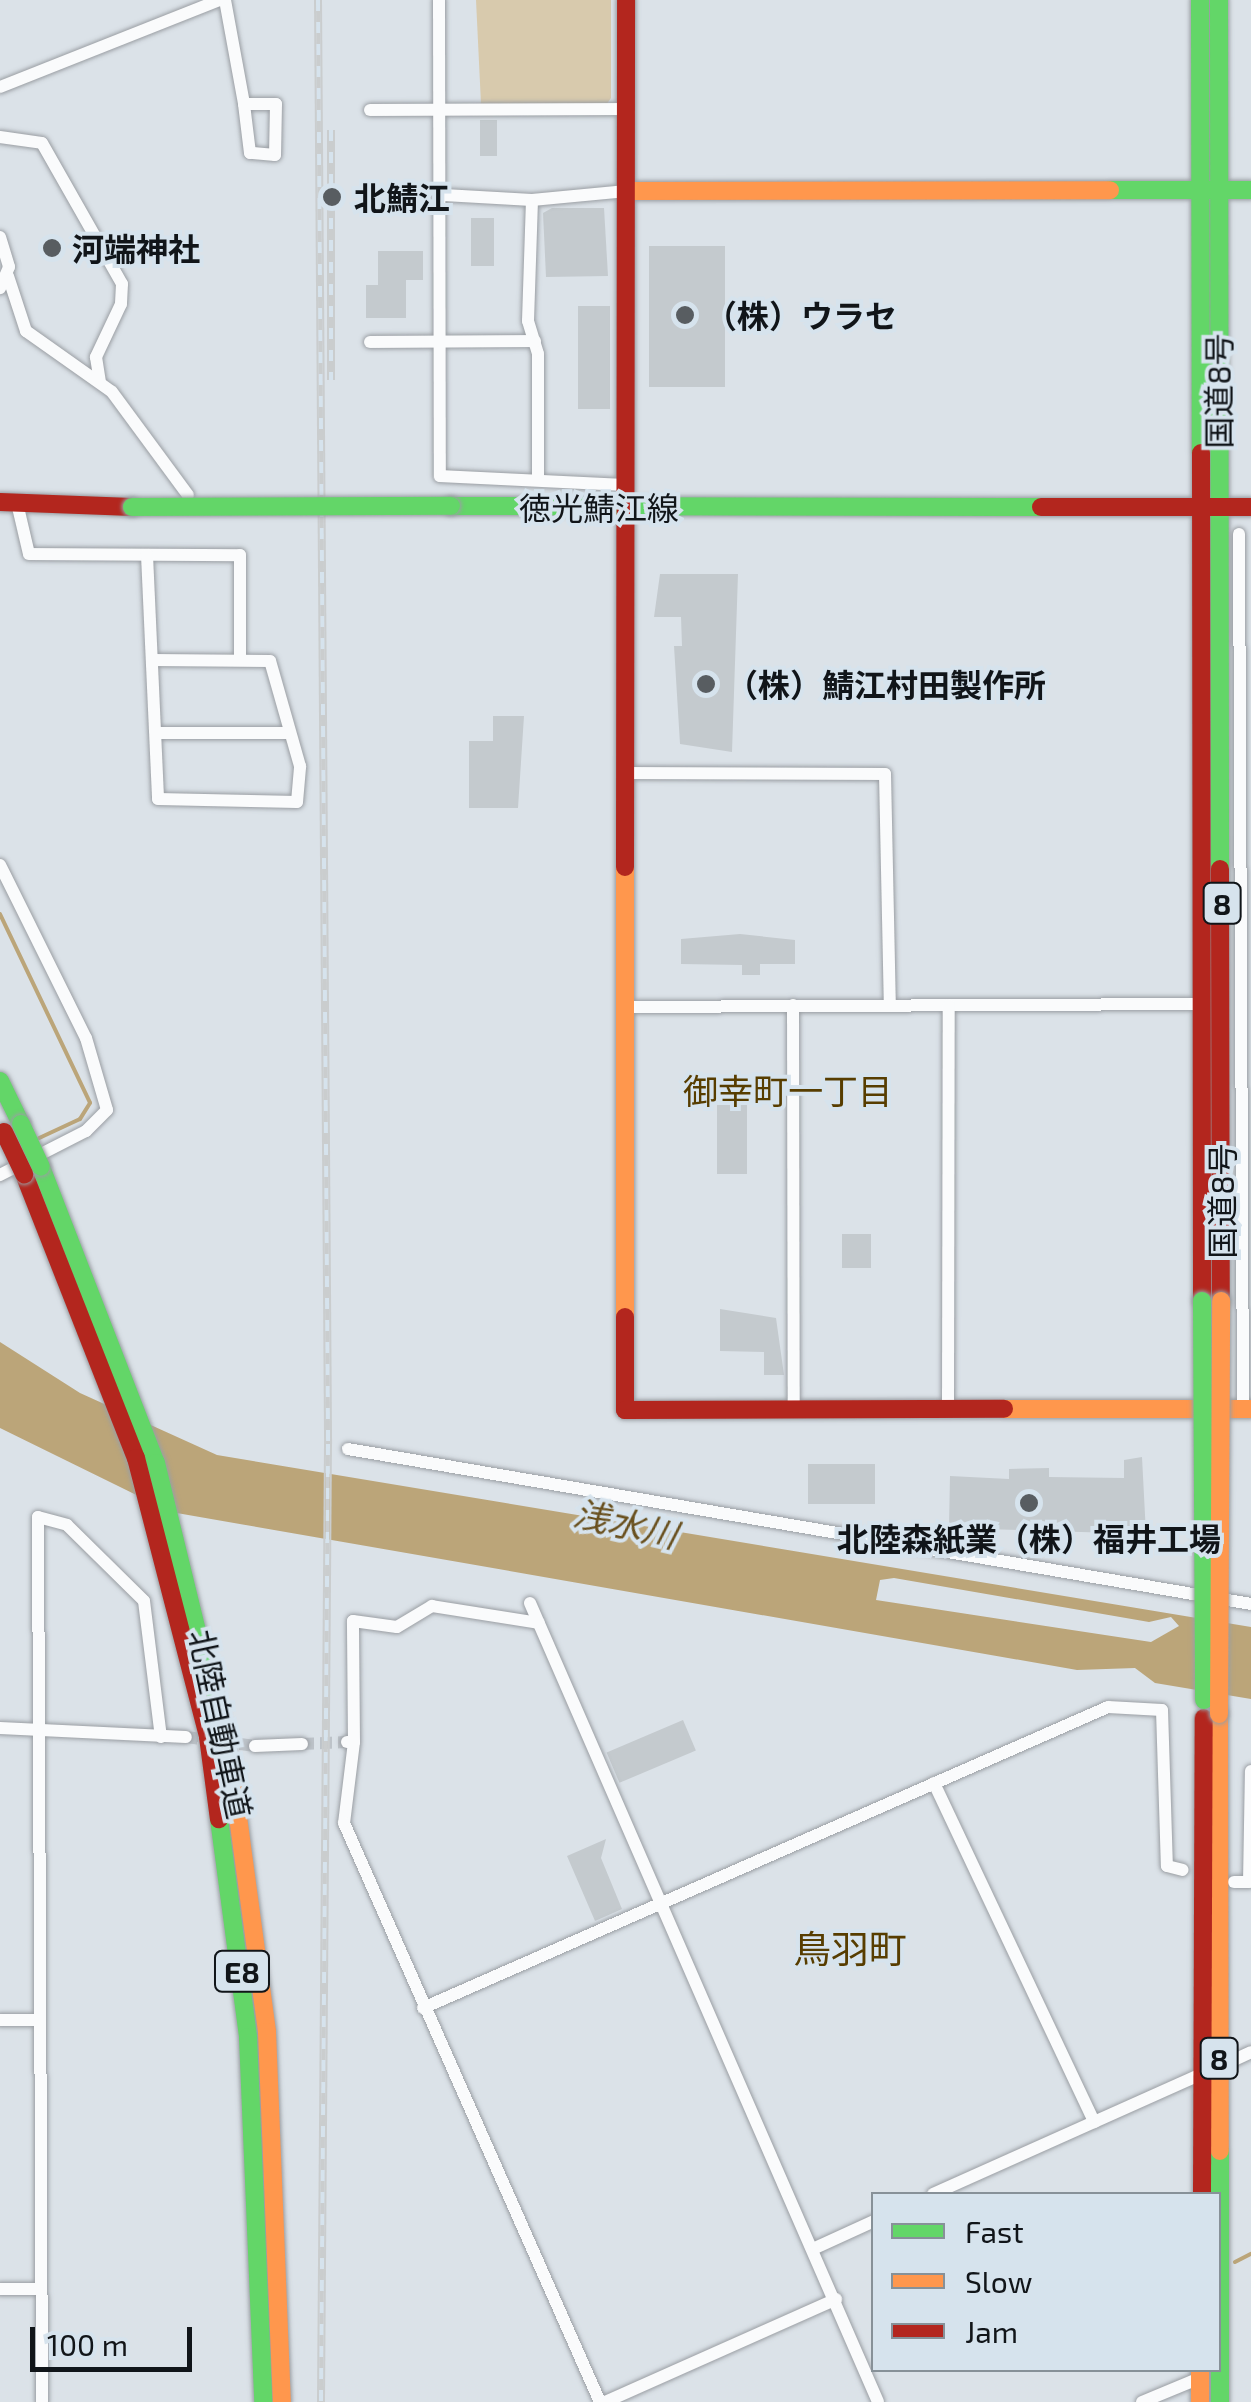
<!DOCTYPE html>
<html>
<head>
<meta charset="utf-8">
<style>
  body { margin:0 }
  #map { position:relative; width:1251px; height:2402px; overflow:hidden; background:#dbe2e8; font-family:"Exo 2","Noto Sans JP",sans-serif }
  div>[style] { position:absolute }
  .green>* { inset:0; background:#d8caad }
  .water>* { inset:0; background:#bba579 }
  .stream>* { height:4px; margin:-2px; padding:0 2px; transform-origin:2px; border-radius:2px; background:#bba579 }
  .building>* { inset:0; background:#c4cace; transform-origin:0 0 }
  .street-tunnel>* { height:12px; margin-top:-6px; transform-origin:0; background:repeating-linear-gradient(90deg,#bdc3c9 0 12px,transparent 0 18px) }
  .roads { filter:drop-shadow(0 0 2px #9a9ea3) drop-shadow(0 0 2px #9a9ea3) }
  .street>* { height:12px; margin:-6px; padding:0 6px; transform-origin:6px; border-radius:6px; background:#fafbfc }
  .fast>* { height:18px; margin:-9px; padding:0 9px; transform-origin:9px; border-radius:9px; background:#63d668 }
  .slow>* { height:18px; margin:-9px; padding:0 9px; transform-origin:9px; border-radius:9px; background:#ff974d }
  .jam>* { height:18px; margin:-9px; padding:0 9px; transform-origin:9px; border-radius:9px; background:#b3261e }
  .rail>* { height:8px; margin-top:-4px; transform-origin:0; background:repeating-linear-gradient(90deg,#d6e3ed 0 11px,#cacdce 0 22px); box-sizing:border-box; border-block:2px solid #cacdce }
  .bridges { filter:drop-shadow(0 0 2px #9a9ea3) drop-shadow(0 0 2px #9a9ea3) }
  .fast-bridge>* { height:18px; margin:-9px; padding:0 9px; transform-origin:9px; border-radius:9px; background:#63d668 }
  .slow-bridge>* { height:18px; margin:-9px; padding:0 9px; transform-origin:9px; border-radius:9px; background:#ff974d }
  .jam-bridge>* { height:18px; margin:-9px; padding:0 9px; transform-origin:9px; border-radius:9px; background:#b3261e }
  .dots>* { width:28px; height:28px; translate:-50% -50%; box-sizing:border-box; border:5px solid #d6e3ed; border-radius:50% }
  span { translate:-50% -50%; white-space:nowrap; text-align:center; line-height:1.15; -webkit-text-stroke:8px #d6e3ed; paint-order:stroke }
  .shield-label span { padding:2px 8px; background:#d6e3ed; border:2px solid; border-radius:8px; -webkit-text-stroke-width:0 }
  .shield-label { font-size:30px; color:#111519; font-weight:700 }
  .poi-label { font-size:32px; color:#111519; font-weight:700 }
  .left { translate:0 -50%; text-align:left }
  .street-label { font-size:32px; color:#111519 }
  .neighbourhood-label { font-size:35px; color:#573d00 }
  .water-label { font-size:35px; color:#69501e; font-style:italic }
  .quarter-label { font-size:38px; color:#573d00 }
  .legend { position:absolute; left:871px; top:2192px; width:350px; height:180px; box-sizing:border-box; background:#d6e3ed; border:2px solid #879198; margin:0; padding:12px 18px; list-style:none; font-size:30px; color:#111519 }
  .legend li { display:flex; align-items:center; gap:20px; height:50px }
  .legend b { width:50px; border:2px solid #879198 }
  .scale { position:absolute; left:30px; top:2327px; width:162px; height:45px; box-sizing:border-box; border:5px solid #111519; border-top:0; padding-left:12px; font-size:30px; line-height:35px; white-space:nowrap; color:#111519; -webkit-text-stroke:8px #d6e3ed; paint-order:stroke }
</style>
</head>
<body>
<div id="map">
  <div class="green">
    <div style="clip-path:polygon(476px 0,611px 0,611px 98px,606px 105px,481px 104px)"></div>
  </div>
  <div class="water">
    <div style="clip-path:polygon(evenodd,0 1342px,80px 1393px,217px 1455px,1251px 1627px,1251px 1699px,1155px 1683px,1135px 1668px,1077px 1670px,171px 1512px,0 1428px,0 1342px,894px 1578px,1149px 1622px,1171px 1617px,1179px 1626px,1151px 1642px,876px 1600px,880px 1580px,894px 1578px)"></div>
  </div>
  <div class="stream">
    <div style="left:0;top:914px;width:209px;rotate:64.5deg"></div>
    <div style="left:90px;top:1103px;width:19px;rotate:122deg"></div>
    <div style="left:80px;top:1119px;width:45px;rotate:155.1deg"></div>
    <div style="left:1235px;top:2262px;width:18px;rotate:-27deg"></div>
  </div>
  <div class="building">
    <div style="left:480px;top:120px;width:17px;height:36px"></div>
    <div style="clip-path:polygon(552px 208px,604px 208px,608px 276px,546px 277px,543px 213px)"></div>
    <div style="left:471px;top:218px;width:23px;height:48px"></div>
    <div style="left:725px;top:246px;width:141px;height:76px;rotate:90deg"></div>
    <div style="clip-path:polygon(378px 251px,423px 251px,423px 280px,406px 280px,406px 318px,366px 318px,366px 285px,378px 285px)"></div>
    <div style="left:578px;top:306px;width:32px;height:103px"></div>
    <div style="clip-path:polygon(660px 574px,738px 574px,732px 752px,680px 744px,674px 646px,682px 646px,681px 617px,654px 617px)"></div>
    <div style="clip-path:polygon(493px 716px,524px 716px,518px 808px,469px 808px,469px 741px,493px 741px)"></div>
    <div style="clip-path:polygon(740px 934px,795px 940px,795px 964px,760px 964px,760px 975px,742px 975px,742px 965px,681px 964px,681px 939px)"></div>
    <div style="left:717px;top:1105px;width:30px;height:69px"></div>
    <div style="left:842px;top:1234px;width:29px;height:34px"></div>
    <div style="clip-path:polygon(720px 1309px,776px 1318px,784px 1375px,764px 1375px,764px 1352px,720px 1351px)"></div>
    <div style="clip-path:polygon(1142px 1457px,1146px 1534px,949px 1528px,950px 1476px,1009px 1479px,1009px 1469px,1049px 1468px,1049px 1477px,1124px 1478px,1124px 1460px)"></div>
    <div style="left:808px;top:1464px;width:67px;height:40px"></div>
    <div style="left:683px;top:1720px;width:33px;height:83px;rotate:67deg"></div>
    <div style="clip-path:polygon(606px 1839px,601px 1858px,622px 1909px,595px 1921px,567px 1856px)"></div>
  </div>
  <div class="street-tunnel">
    <div style="left:186px;top:1737px;width:70px;rotate:7.4deg"></div>
    <div style="left:302px;top:1744px;width:45px;rotate:-2.5deg"></div>
  </div>
  <div class="roads">
    <div class="street">
      <div style="left:225px;top:0;width:106px;rotate:79.6deg"></div>
      <div style="left:244px;top:104px;width:32px"></div>
      <div style="left:276px;top:104px;width:51px;rotate:91.1deg"></div>
      <div style="left:275px;top:155px;width:25px;rotate:-175deg"></div>
      <div style="left:250px;top:153px;width:49px;rotate:-97deg"></div>
      <div style="left:439px;top:0;width:476px;rotate:89.9deg"></div>
      <div style="left:440px;top:476px;width:184px;rotate:2.8deg"></div>
      <div style="left:0;top:87px;width:237px;rotate:-21.6deg"></div>
      <div style="left:370px;top:110px;width:257px;rotate:-0.2deg"></div>
      <div style="left:0;top:137px;width:42px;rotate:8.1deg"></div>
      <div style="left:42px;top:143px;width:162px;rotate:60.4deg"></div>
      <div style="left:122px;top:284px;width:20px;rotate:93deg"></div>
      <div style="left:121px;top:304px;width:59px;rotate:115.3deg"></div>
      <div style="left:96px;top:357px;width:25px;rotate:81deg"></div>
      <div style="left:444px;top:195px;width:88px;rotate:3.3deg"></div>
      <div style="left:532px;top:200px;width:95px;rotate:-5.4deg"></div>
      <div style="left:532px;top:200px;width:121px;rotate:91.9deg"></div>
      <div style="left:528px;top:321px;width:34px;rotate:73deg"></div>
      <div style="left:538px;top:354px;width:124px;rotate:90deg"></div>
      <div style="left:0;top:237px;width:31px;rotate:73deg"></div>
      <div style="left:9px;top:267px;width:23px;rotate:113deg"></div>
      <div style="left:8px;top:276px;width:58px;rotate:71.9deg"></div>
      <div style="left:26px;top:331px;width:105px;rotate:35.3deg"></div>
      <div style="left:112px;top:392px;width:128px;rotate:53.6deg"></div>
      <div style="left:370px;top:342px;width:165px;rotate:-0.3deg"></div>
      <div style="left:17px;top:503px;width:52px;rotate:76.8deg"></div>
      <div style="left:29px;top:554px;width:211px;rotate:0.3deg"></div>
      <div style="left:240px;top:555px;width:104px;rotate:90deg"></div>
      <div style="left:1239px;top:534px;width:875px;rotate:89.74deg"></div>
      <div style="left:147px;top:555px;width:244px;rotate:87.4deg"></div>
      <div style="left:158px;top:799px;width:139px;rotate:1.2deg"></div>
      <div style="left:297px;top:802px;width:36px;rotate:-85deg"></div>
      <div style="left:300px;top:766px;width:109px;rotate:-105.9deg"></div>
      <div style="left:270px;top:661px;width:118px;rotate:-179.5deg"></div>
      <div style="left:156px;top:733px;width:132px"></div>
      <div style="left:628px;top:773px;width:257px;rotate:0.2deg"></div>
      <div style="left:885px;top:774px;width:230px;rotate:88.8deg"></div>
      <div style="left:0;top:865px;width:193px;rotate:63.6deg"></div>
      <div style="left:86px;top:1038px;width:75px;rotate:73.7deg"></div>
      <div style="left:107px;top:1110px;width:30px;rotate:135deg"></div>
      <div style="left:86px;top:1131px;width:97px;rotate:152.9deg"></div>
      <div style="left:793px;top:1005px;width:403px;rotate:89.9deg"></div>
      <div style="left:626px;top:1007px;width:575px;rotate:-0.3deg"></div>
      <div style="left:948px;top:1409px;width:404px;rotate:-89.9deg"></div>
      <div style="left:348px;top:1449px;width:916px;rotate:9.74deg"></div>
      <div style="left:530px;top:1603px;width:871px;rotate:66.46deg"></div>
      <div style="left:0;top:1728px;width:186px;rotate:2.8deg"></div>
      <div style="left:347px;top:1742px;width:7px"></div>
      <div style="left:354px;top:1742px;width:82px;rotate:97deg"></div>
      <div style="left:344px;top:1823px;width:633px;rotate:66.15deg"></div>
      <div style="left:354px;top:1742px;width:121px;rotate:-90.5deg"></div>
      <div style="left:353px;top:1621px;width:44px;rotate:7.8deg"></div>
      <div style="left:397px;top:1627px;width:41px;rotate:-31deg"></div>
      <div style="left:432px;top:1606px;width:108px;rotate:9deg"></div>
      <div style="left:255px;top:1746px;width:47px;rotate:-2.4deg"></div>
      <div style="left:934px;top:1783px;width:375px;rotate:64.7deg"></div>
      <div style="left:1234px;top:1882px;width:15px"></div>
      <div style="left:1249px;top:1882px;width:111px;rotate:-89deg"></div>
      <div style="left:423px;top:2008px;width:748px;rotate:-23.72deg"></div>
      <div style="left:1108px;top:1707px;width:54px;rotate:3.2deg"></div>
      <div style="left:1162px;top:1710px;width:156px;rotate:88.2deg"></div>
      <div style="left:1167px;top:1866px;width:16px;rotate:14deg"></div>
      <div style="left:0;top:2020px;width:39px"></div>
      <div style="left:1219px;top:2067px;width:35px;rotate:-25deg"></div>
      <div style="left:933px;top:2194px;width:296px;rotate:-24.1deg"></div>
      <div style="left:815px;top:2248px;width:65px;rotate:-24.6deg"></div>
      <div style="left:0;top:2289px;width:41px"></div>
      <div style="left:42px;top:2402px;width:885px;rotate:-90.26deg"></div>
      <div style="left:38px;top:1517px;width:30px;rotate:15deg"></div>
      <div style="left:67px;top:1525px;width:108px;rotate:44.6deg"></div>
      <div style="left:144px;top:1601px;width:137px;rotate:82.9deg"></div>
      <div style="left:605px;top:2402px;width:253px;rotate:-24deg"></div>
      <div style="left:1142px;top:2402px;width:63px;rotate:-22.5deg"></div>
    </div>
    <div class="fast">
      <div style="left:1200px;top:0;width:453px;rotate:89.9deg"></div>
      <div style="left:1219px;top:0;width:869px;rotate:89.93deg"></div>
      <div style="left:1110px;top:190px;width:141px"></div>
      <div style="left:451px;top:506px;width:590px;rotate:0.1deg"></div>
      <div style="left:0;top:1081px;width:48px;rotate:64deg"></div>
      <div style="left:41px;top:1167px;width:318px;rotate:68.8deg"></div>
      <div style="left:156px;top:1463px;width:326px;rotate:76.3deg"></div>
      <div style="left:219px;top:1819px;width:220px;rotate:82.4deg"></div>
      <div style="left:248px;top:2037px;width:365px;rotate:87.6deg"></div>
      <div style="left:1220px;top:2151px;width:251px;rotate:90deg"></div>
    </div>
    <div class="slow">
      <div style="left:627px;top:191px;width:483px;rotate:-0.1deg"></div>
      <div style="left:625px;top:1317px;width:450px;rotate:-90deg"></div>
      <div style="left:1004px;top:1409px;width:247px"></div>
      <div style="left:1219px;top:1714px;width:437px;rotate:89.9deg"></div>
      <div style="left:233px;top:1780px;width:254px;rotate:82.3deg"></div>
      <div style="left:267px;top:2032px;width:370px;rotate:87.7deg"></div>
      <div style="left:1200px;top:2370px;width:32px;rotate:90deg"></div>
    </div>
    <div class="jam">
      <div style="left:1201px;top:453px;width:848px;rotate:89.93deg"></div>
      <div style="left:0;top:502px;width:132px;rotate:2.2deg"></div>
      <div style="left:1041px;top:507px;width:210px"></div>
      <div style="left:625px;top:867px;width:867px;rotate:-89.93deg"></div>
      <div style="left:1220px;top:869px;width:432px;rotate:89.9deg"></div>
      <div style="left:24px;top:1174px;width:305px;rotate:68.5deg"></div>
      <div style="left:136px;top:1458px;width:288px;rotate:75.5deg"></div>
      <div style="left:208px;top:1737px;width:83px;rotate:82.4deg"></div>
      <div style="left:625px;top:1317px;width:93px;rotate:90deg"></div>
      <div style="left:625px;top:1410px;width:379px;rotate:-0.2deg"></div>
      <div style="left:1202px;top:2194px;width:476px;rotate:-89.8deg"></div>
    </div>
  </div>
  <div class="rail">
    <div style="left:318px;top:0;width:1444px;rotate:89.6deg"></div>
    <div style="left:328px;top:1444px;width:958px;rotate:90.42deg"></div>
    <div style="left:331px;top:130px;width:250px;rotate:90deg"></div>
  </div>
  <div class="bridges">
    <div class="fast-bridge">
      <div style="left:132px;top:507px;width:319px;rotate:-0.2deg"></div>
      <div style="left:21px;top:1124px;width:47px;rotate:65.1deg"></div>
      <div style="left:1202px;top:1301px;width:399px;rotate:89.7deg"></div>
    </div>
    <div class="slow-bridge">
      <div style="left:1219px;top:1714px;width:413px;rotate:-89.7deg"></div>
    </div>
    <div class="jam-bridge">
      <div style="left:4px;top:1132px;width:47px;rotate:64.5deg"></div>
    </div>
  </div>
  <div class="dots">
    <div style="left:332px;top:197px;background:#585d61"></div>
    <div style="left:52px;top:248px;background:#585d61"></div>
    <div style="left:685px;top:315px;background:#585d61"></div>
    <div style="left:706px;top:684px;background:#585d61"></div>
    <div style="left:1029px;top:1503px;background:#585d61"></div>
  </div>
  <div class="shield-label">
    <span style="left:1222px;top:903px">8</span>
    <span style="left:242px;top:1971px">E8</span>
    <span style="left:1219px;top:2058px">8</span>
  </div>
  <div class="poi-label">
    <span class="left" style="left:354px;top:197px">北鯖江</span>
    <span class="left" style="left:72px;top:248px">河端神社</span>
    <span class="left" style="left:705px;top:315px">（株）ウラセ</span>
    <span class="left" style="left:726px;top:684px">（株）鯖江村田製作所</span>
    <span style="left:1029px;top:1538px">北陸森紙業（株）福井工場</span>
  </div>
  <div class="street-label">
    <span style="left:1218px;top:391px;rotate:-90deg">国道8号</span>
    <span style="left:599px;top:507px">徳光鯖江線</span>
    <span style="left:1221px;top:1201px;rotate:-90deg">国道8号</span>
    <span style="left:221px;top:1724px;rotate:78deg">北陸自動車道</span>
  </div>
  <div class="neighbourhood-label">
    <span style="left:788px;top:1090px">御幸町一丁目</span>
  </div>
  <div class="water-label">
    <span style="left:626px;top:1523px;rotate:13deg">浅水川</span>
  </div>
  <div class="quarter-label">
    <span style="left:850px;top:1949px">鳥羽町</span>
  </div>
  <ul class="legend">
  <li><b style="height:12px;background:#63d668"></b>Fast</li>
  <li><b style="height:12px;background:#ff974d"></b>Slow</li>
  <li><b style="height:12px;background:#b3261e"></b>Jam</li>
  </ul>
  <div class="scale">100 m</div>
</div>
</body>
</html>
